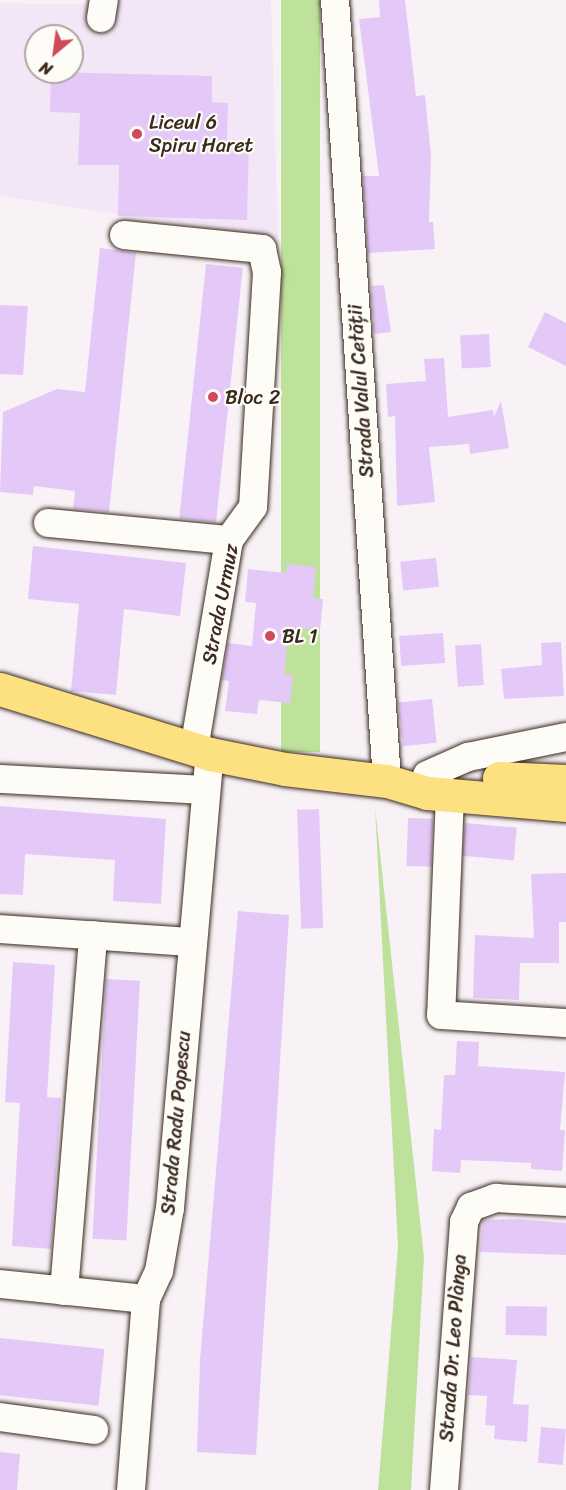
<!DOCTYPE html>
<html>
<head>
<meta charset="utf-8">
<style>
  body { margin:0 }
  #map { position:relative; width:566px; height:1490px; overflow:hidden; background:#f8f2f7; font-family:Sriracha,sans-serif }
  div>[style] { position:absolute }
  .built>* { inset:0; background:#f2e6f7 }
  .green>* { inset:0; background:#bee29c; transform-origin:0 0 }
  .building>* { inset:0; background:#e4c9f8; transform-origin:0 0 }
  .roads { filter:drop-shadow(0 0 2px #3b2a1e) drop-shadow(0 0 2px #3b2a1e) }
  .minor>* { height:28px; margin:-14px; padding:0 14px; transform-origin:14px; border-radius:14px; background:#fdfcf7 }
  .major>* { height:33px; margin:-16.5px; padding:0 16.5px; transform-origin:16.5px; border-radius:16.5px; background:#fde080 }
  .dots>* { width:16px; height:16px; translate:-50% -50%; box-sizing:border-box; border:3px solid #fdfcf7; border-radius:50% }
  span { translate:-50% -50%; white-space:nowrap; text-align:center; line-height:1.15; -webkit-text-stroke:4.5px #fdfcf7; paint-order:stroke }
  .poi-label { font-size:20px; color:#3b2a1e }
  .left { translate:0 -50%; text-align:left }
  .street-label { font-size:20px; color:#3b2a1e }
  .north { position:absolute; left:24px; top:24px; width:60px; height:60px; box-sizing:border-box; background:#fdfcf7; border:2px solid #afa8a0; border-radius:50%; rotate:209deg; font-size:16px; font-weight:700; line-height:24px; text-align:center; color:#3b2a1e }
  .north::after { content:''; display:block; margin:auto; width:21px; height:27px; background:#d1495b; clip-path:polygon(50% 0,100% 100%,50% 72%,0 100%) }
</style>
</head>
<body>
<div id="map">
  <div class="built">
    <div style="clip-path:polygon(evenodd,114px 0,271px 0,278px 239px,0 196px,0 3px,113px 5px,114px 0,36px 36px,72px 36px,72px 72px,36px 72px,36px 36px)"></div>
  </div>
  <div class="green">
    <div style="left:281px;top:0;width:39px;height:752px"></div>
    <div style="clip-path:polygon(375px 807px,424px 1257px,411px 1490px,378px 1490px,398px 1247px)"></div>
  </div>
  <div class="building">
    <div style="clip-path:polygon(379px 0,405px 0,416px 96px,425px 95px,431px 156px,429px 222px,433px 222px,435px 249px,368px 253px,363px 176px,379px 176px,359px 19px,380px 17px)"></div>
    <div style="clip-path:polygon(51px 72px,212px 76px,212px 102px,228px 103px,227px 141px,249px 141px,247px 220px,118px 216px,119px 165px,78px 165px,80px 113px,50px 112px)"></div>
    <div style="clip-path:polygon(100px 248px,136px 253px,109px 512px,73px 509px,75px 491px,34px 486px,33px 495px,0 492px,3px 412px,57px 389px,85px 392px)"></div>
    <div style="left:206px;top:264px;width:37px;height:256px;rotate:6deg"></div>
    <div style="clip-path:polygon(384px 285px,391px 332px,374px 334px,371px 286px)"></div>
    <div style="clip-path:polygon(0 305px,28px 306px,23px 375px,0 374px)"></div>
    <div style="clip-path:polygon(545px 312px,566px 323px,566px 366px,528px 347px)"></div>
    <div style="left:489px;top:334px;width:33px;height:29px;rotate:87deg"></div>
    <div style="clip-path:polygon(444px 358px,448px 417px,493px 410px,494px 417px,501px 401px,509px 448px,470px 454px,469px 444px,429px 447px,435px 502px,397px 506px,395px 416px,388px 417px,386px 384px,426px 381px,424px 359px)"></div>
    <div style="clip-path:polygon(33px 546px,186px 563px,180px 616px,124px 609px,116px 695px,71px 691px,79px 604px,28px 599px)"></div>
    <div style="left:436px;top:558px;width:29px;height:36px;rotate:84deg"></div>
    <div style="clip-path:polygon(287px 564px,316px 567px,313px 598px,323px 599px,320px 630px,289px 627px,284px 674px,293px 675px,290px 703px,259px 700px,257px 714px,225px 711px,229px 681px,222px 680px,228px 643px,252px 646px,256px 603px,245px 602px,248px 569px,286px 573px)"></div>
    <div style="left:443px;top:633px;width:30px;height:44px;rotate:86deg"></div>
    <div style="clip-path:polygon(561px 642px,564px 696px,504px 699px,501px 669px,542px 665px,541px 643px)"></div>
    <div style="left:481px;top:644px;width:41px;height:26px;rotate:86deg"></div>
    <div style="left:432px;top:699px;width:44px;height:34px;rotate:84deg"></div>
    <div style="clip-path:polygon(0 806px,166px 819px,161px 904px,113px 901px,115px 860px,25px 854px,23px 895px,0 894px)"></div>
    <div style="left:319px;top:809px;width:119px;height:22px;rotate:88deg"></div>
    <div style="left:408px;top:818px;width:25px;height:48px;rotate:2deg"></div>
    <div style="left:465px;top:823px;width:52px;height:33px;rotate:5deg"></div>
    <div style="clip-path:polygon(566px 873px,566px 922px,559px 922px,559px 963px,520px 963px,519px 1000px,473px 998px,475px 935px,534px 938px,531px 874px)"></div>
    <div style="clip-path:polygon(238px 911px,289px 915px,256px 1455px,197px 1452px,200px 1360px)"></div>
    <div style="clip-path:polygon(13px 962px,55px 965px,47px 1097px,61px 1098px,51px 1249px,12px 1246px,20px 1103px,5px 1102px)"></div>
    <div style="left:106px;top:979px;width:34px;height:260px;rotate:3deg"></div>
    <div style="clip-path:polygon(457px 1041px,479px 1042px,478px 1066px,565px 1072px,560px 1130px,565px 1130px,562px 1171px,531px 1169px,531px 1163px,461px 1160px,460px 1173px,432px 1171px,434px 1129px,441px 1130px,444px 1075px,455px 1075px)"></div>
    <div style="clip-path:polygon(516px 1219px,566px 1223px,566px 1255px,480px 1252px,483px 1220px)"></div>
    <div style="left:506px;top:1306px;width:41px;height:29px;rotate:1deg"></div>
    <div style="left:0;top:1338px;width:105px;height:57px;rotate:6deg"></div>
    <div style="clip-path:polygon(471px 1357px,517px 1360px,513px 1404px,529px 1405px,527px 1442px,494px 1439px,495px 1426px,485px 1425px,487px 1396px,468px 1395px)"></div>
    <div style="left:541px;top:1427px;width:25px;height:36px;rotate:5deg"></div>
    <div style="clip-path:polygon(0 1452px,20px 1454px,17px 1490px,0 1490px)"></div>
  </div>
  <div class="roads">
    <div class="minor">
      <div style="left:335px;top:0;width:783px;rotate:86.19deg"></div>
      <div style="left:101px;top:18px;width:18px;rotate:-81deg"></div>
      <div style="left:124px;top:235px;width:139px;rotate:5.8deg"></div>
      <div style="left:262px;top:249px;width:24px;rotate:78deg"></div>
      <div style="left:267px;top:272px;width:235px;rotate:93.4deg"></div>
      <div style="left:253px;top:507px;width:41px;rotate:126deg"></div>
      <div style="left:229px;top:540px;width:212px;rotate:99.5deg"></div>
      <div style="left:48px;top:523px;width:182px;rotate:5.4deg"></div>
      <div style="left:427px;top:775px;width:45px;rotate:-23.7deg"></div>
      <div style="left:468px;top:757px;width:100px;rotate:-11.5deg"></div>
      <div style="left:0;top:779px;width:205px;rotate:3.1deg"></div>
      <div style="left:450px;top:795px;width:220px;rotate:92.3deg"></div>
      <div style="left:441px;top:1015px;width:125px;rotate:3.7deg"></div>
      <div style="left:0;top:929px;width:191px;rotate:3.9deg"></div>
      <div style="left:0;top:1284px;width:147px;rotate:5.9deg"></div>
      <div style="left:64px;top:1291px;width:357px;rotate:-85.3deg"></div>
      <div style="left:0;top:1417px;width:95px;rotate:7.9deg"></div>
      <div style="left:131px;top:1490px;width:192px;rotate:-85.5deg"></div>
      <div style="left:146px;top:1299px;width:31px;rotate:-65deg"></div>
      <div style="left:159px;top:1271px;width:64px;rotate:-80.1deg"></div>
      <div style="left:170px;top:1208px;width:456px;rotate:-85deg"></div>
      <div style="left:444px;top:1490px;width:269px;rotate:-85.7deg"></div>
      <div style="left:464px;top:1222px;width:17px;rotate:-65deg"></div>
      <div style="left:471px;top:1207px;width:27px;rotate:-20deg"></div>
      <div style="left:496px;top:1198px;width:70px;rotate:3.3deg"></div>
    </div>
    <div class="major">
      <div style="left:0;top:689px;width:220px;rotate:17.2deg"></div>
      <div style="left:210px;top:754px;width:76px;rotate:11.3deg"></div>
      <div style="left:285px;top:769px;width:103px;rotate:6.7deg"></div>
      <div style="left:387px;top:781px;width:42px;rotate:16.7deg"></div>
      <div style="left:427px;top:793px;width:140px;rotate:4.9deg"></div>
      <div style="left:499px;top:778px;width:67px;rotate:2.6deg"></div>
    </div>
  </div>
  <div class="dots">
    <div style="left:137px;top:134px;background:#d1495b"></div>
    <div style="left:213px;top:397px;background:#d1495b"></div>
    <div style="left:270px;top:636px;background:#d1495b"></div>
  </div>
  <div class="poi-label">
    <span class="left" style="left:149px;top:134px">Liceul 6<br>Spiru Haret</span>
    <span class="left" style="left:225px;top:397px">Bloc 2</span>
    <span class="left" style="left:282px;top:636px">BL 1</span>
  </div>
  <div class="street-label">
    <span style="left:361px;top:391px;rotate:-94deg">Strada Valul Cetății</span>
    <span style="left:220px;top:604px;rotate:-79deg">Strada Urmuz</span>
    <span style="left:176px;top:1123px;rotate:-85deg">Strada Radu Popescu</span>
    <span style="left:453px;top:1348px;rotate:-86deg">Strada Dr. Leo Plànga</span>
  </div>
  <div class="north">N</div>
</div>
</body>
</html>
